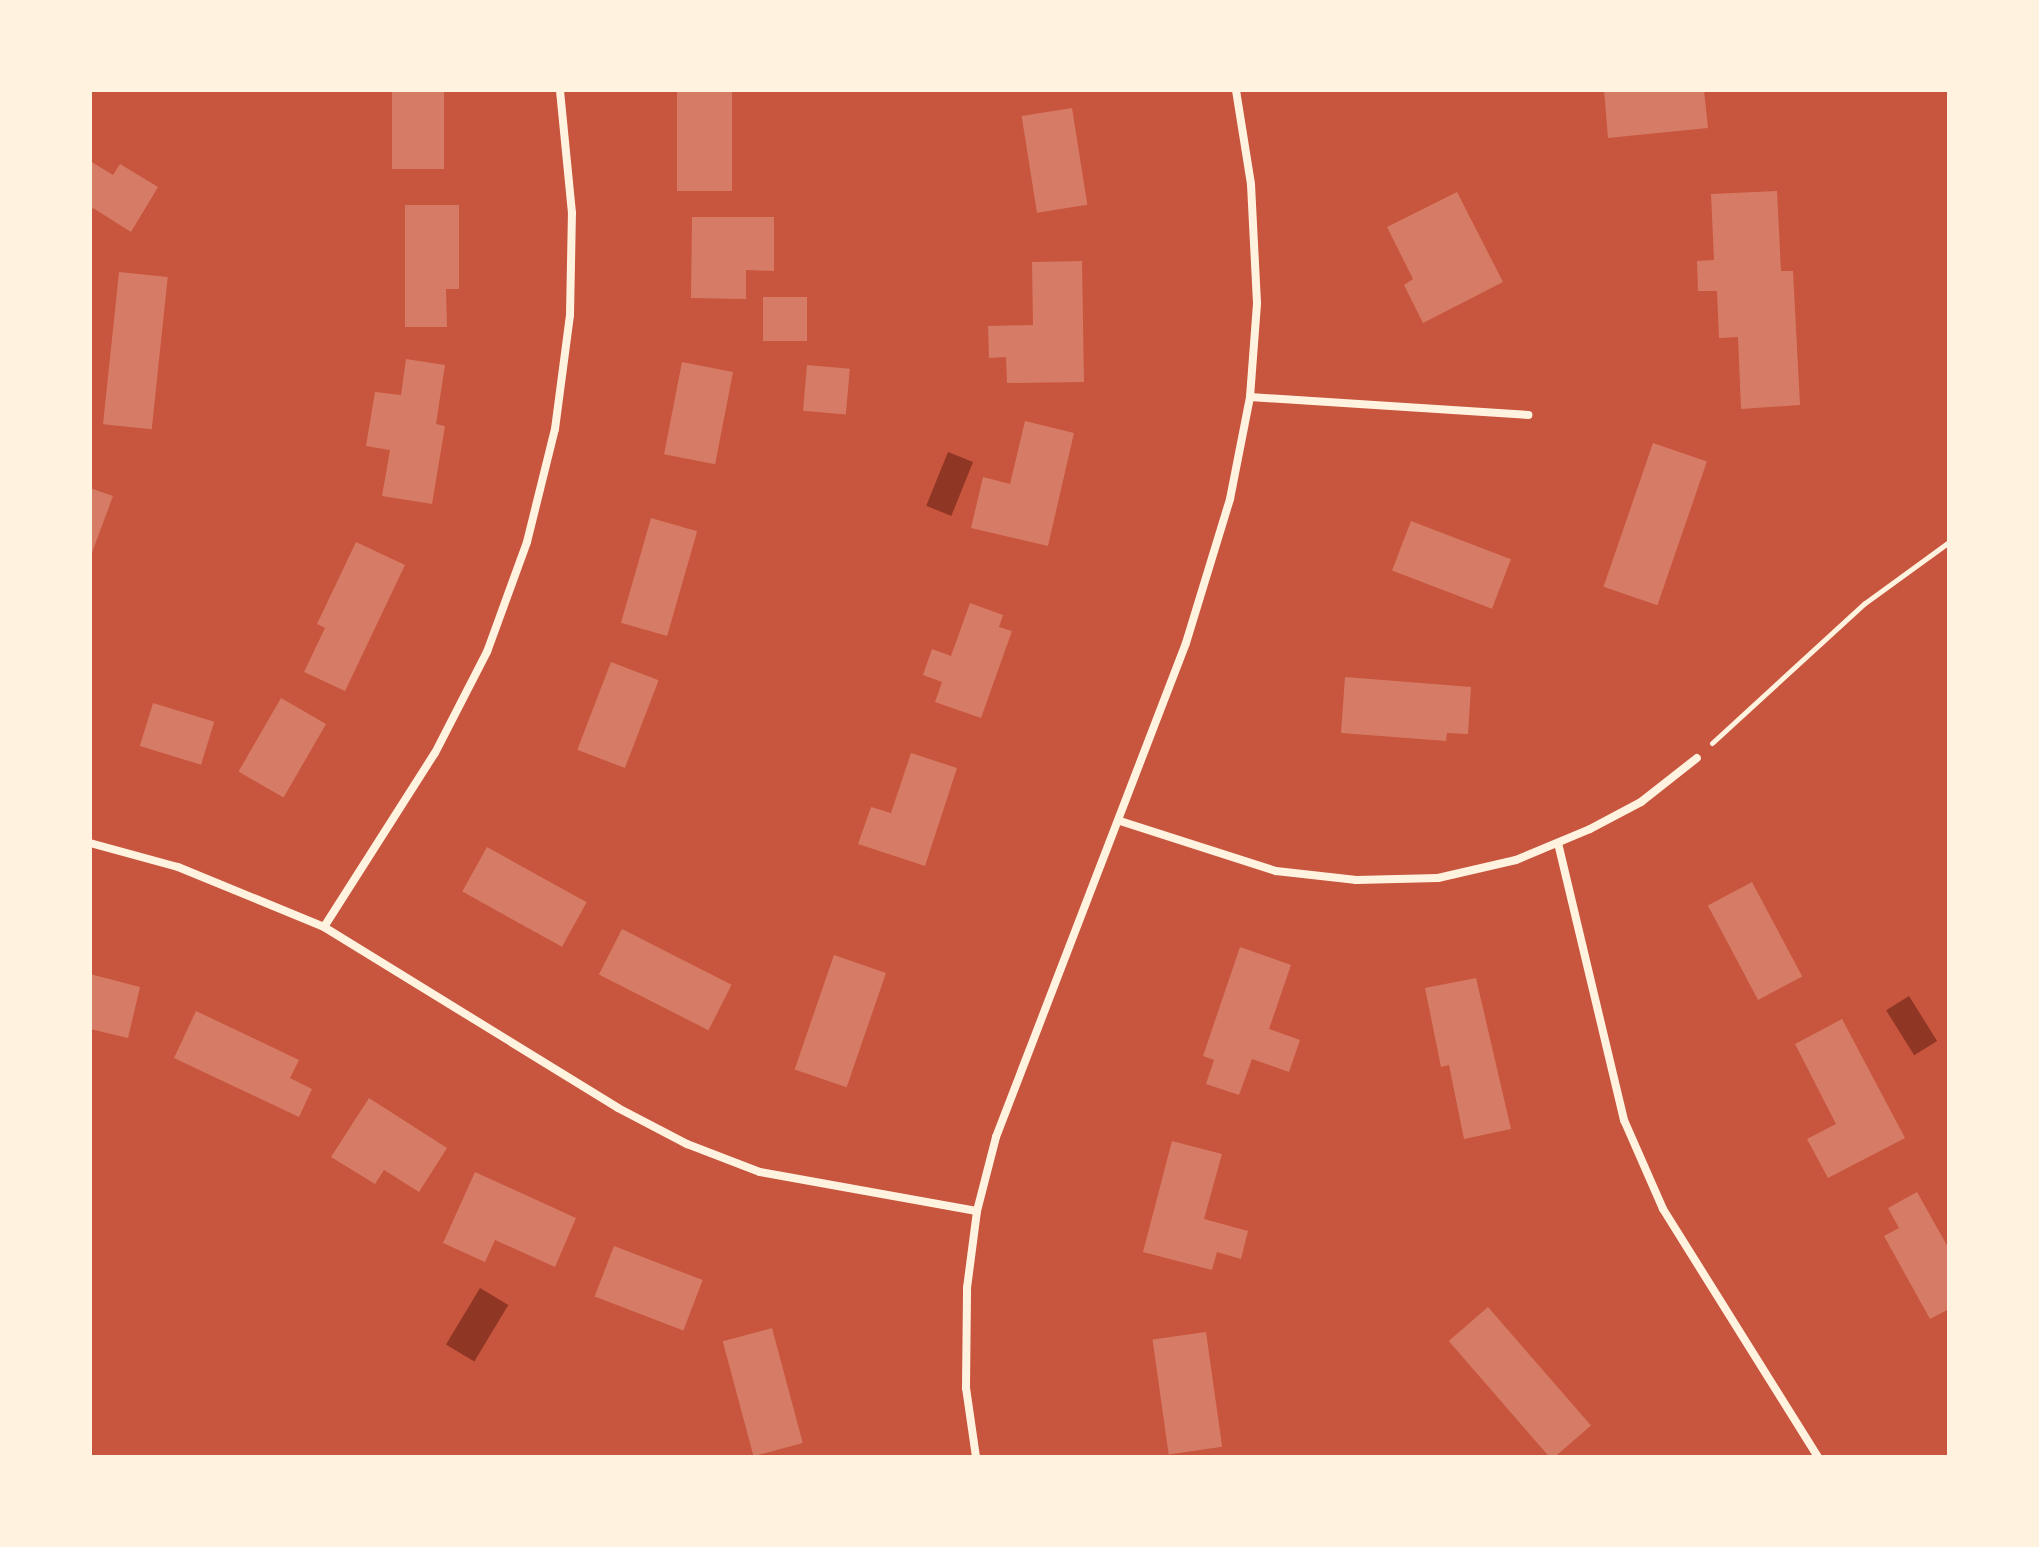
<!DOCTYPE html>
<html>
<head>
<meta charset="utf-8">
<style>
  body { margin:0 }
  #map { position:relative; width:2039px; height:1547px; overflow:hidden; background:#c8553d; font-family:Rubik,sans-serif }
  div>[style] { position:absolute }
  .water>* { inset:0; background:#8f3625; transform-origin:0 0 }
  .building>* { inset:0; background:#d67c66; transform-origin:0 0 }
  .path>* { height:5px; margin:-2.5px; padding:0 2.5px; transform-origin:2.5px; border-radius:2.5px; background:#fff3e0 }
  .minor>* { height:8px; margin:-4px; padding:0 4px; transform-origin:4px; border-radius:4px; background:#fff3e0 }
  span { translate:-50% -50%; white-space:nowrap; text-align:center; line-height:1.15; -webkit-text-stroke:8px #fff3e0; paint-order:stroke }
  .frame { position:absolute; inset:0; border:92px solid #fff3e0; pointer-events:none }
</style>
</head>
<body>
<div id="map">
  <div class="water">
    <div style="left:948px;top:452px;width:27px;height:58px;rotate:22deg"></div>
    <div style="left:1909px;top:996px;width:53px;height:27px;rotate:58deg"></div>
    <div style="left:480px;top:1288px;width:33px;height:66px;rotate:31deg"></div>
  </div>
  <div class="building">
    <div style="left:392px;top:90px;width:52px;height:79px"></div>
    <div style="left:677px;top:90px;width:55px;height:101px"></div>
    <div style="clip-path:polygon(1604px 90px,1704px 90px,1708px 128px,1608px 138px)"></div>
    <div style="left:1072px;top:108px;width:98px;height:51px;rotate:81deg"></div>
    <div style="clip-path:polygon(90px 161px,113px 175px,120px 164px,158px 187px,131px 232px,93px 208px,90px 213px)"></div>
    <div style="clip-path:polygon(1777px 191px,1781px 271px,1793px 271px,1800px 405px,1741px 409px,1738px 337px,1719px 338px,1717px 291px,1698px 291px,1697px 261px,1714px 260px,1711px 194px)"></div>
    <div style="clip-path:polygon(1457px 192px,1503px 282px,1423px 323px,1404px 285px,1413px 279px,1387px 227px)"></div>
    <div style="clip-path:polygon(405px 205px,459px 205px,459px 289px,446px 289px,447px 327px,405px 327px)"></div>
    <div style="clip-path:polygon(692px 217px,774px 217px,774px 271px,746px 270px,746px 299px,691px 298px)"></div>
    <div style="clip-path:polygon(1082px 261px,1084px 382px,1007px 383px,1006px 357px,989px 358px,988px 326px,1033px 325px,1032px 262px)"></div>
    <div style="left:119px;top:272px;width:49px;height:153px;rotate:6deg"></div>
    <div style="left:763px;top:297px;width:44px;height:44px"></div>
    <div style="clip-path:polygon(406px 359px,445px 365px,436px 424px,445px 426px,432px 504px,382px 496px,390px 450px,366px 446px,375px 392px,401px 395px)"></div>
    <div style="left:682px;top:362px;width:52px;height:94px;rotate:11deg"></div>
    <div style="left:807px;top:365px;width:43px;height:46px;rotate:5deg"></div>
    <div style="clip-path:polygon(1025px 421px,1074px 433px,1048px 546px,971px 528px,983px 477px,1010px 484px)"></div>
    <div style="left:1653px;top:443px;width:57px;height:152px;rotate:19deg"></div>
    <div style="clip-path:polygon(90px 488px,113px 496px,90px 558px)"></div>
    <div style="left:651px;top:518px;width:48px;height:109px;rotate:16deg"></div>
    <div style="left:1411px;top:521px;width:107px;height:53px;rotate:21deg"></div>
    <div style="clip-path:polygon(356px 542px,405px 565px,345px 691px,304px 672px,325px 628px,317px 624px)"></div>
    <div style="clip-path:polygon(970px 603px,1003px 615px,999px 627px,1012px 631px,981px 718px,935px 702px,942px 682px,923px 675px,932px 649px,951px 656px)"></div>
    <div style="left:611px;top:662px;width:51px;height:94px;rotate:21deg"></div>
    <div style="clip-path:polygon(1345px 677px,1471px 687px,1468px 734px,1447px 733px,1446px 741px,1341px 733px)"></div>
    <div style="left:281px;top:698px;width:52px;height:85px;rotate:30deg"></div>
    <div style="left:153px;top:703px;width:64px;height:45px;rotate:17deg"></div>
    <div style="clip-path:polygon(911px 753px,957px 768px,925px 866px,858px 844px,871px 807px,891px 813px)"></div>
    <div style="left:487px;top:847px;width:114px;height:51px;rotate:29deg"></div>
    <div style="left:1752px;top:882px;width:107px;height:50px;rotate:62deg"></div>
    <div style="left:622px;top:929px;width:123px;height:51px;rotate:27deg"></div>
    <div style="clip-path:polygon(1240px 947px,1291px 965px,1269px 1029px,1300px 1040px,1289px 1072px,1252px 1059px,1239px 1095px,1206px 1084px,1214px 1060px,1203px 1056px)"></div>
    <div style="left:834px;top:955px;width:55px;height:121px;rotate:19deg"></div>
    <div style="clip-path:polygon(90px 974px,140px 987px,128px 1038px,90px 1029px)"></div>
    <div style="clip-path:polygon(1476px 978px,1511px 1129px,1464px 1139px,1449px 1065px,1441px 1067px,1425px 988px)"></div>
    <div style="clip-path:polygon(196px 1011px,299px 1060px,290px 1078px,312px 1089px,299px 1117px,174px 1058px)"></div>
    <div style="clip-path:polygon(1842px 1019px,1905px 1138px,1828px 1178px,1807px 1139px,1836px 1124px,1795px 1044px)"></div>
    <div style="clip-path:polygon(369px 1098px,447px 1148px,419px 1192px,384px 1170px,375px 1184px,331px 1157px)"></div>
    <div style="clip-path:polygon(1172px 1141px,1222px 1154px,1204px 1219px,1248px 1231px,1241px 1259px,1217px 1252px,1212px 1270px,1143px 1252px)"></div>
    <div style="clip-path:polygon(475px 1172px,576px 1218px,555px 1267px,495px 1240px,485px 1262px,443px 1243px)"></div>
    <div style="clip-path:polygon(1917px 1192px,1949px 1249px,1949px 1309px,1930px 1319px,1884px 1236px,1899px 1228px,1888px 1208px)"></div>
    <div style="left:614px;top:1246px;width:95px;height:54px;rotate:21deg"></div>
    <div style="left:1488px;top:1307px;width:157px;height:52px;rotate:49deg"></div>
    <div style="left:772px;top:1328px;width:119px;height:51px;rotate:75deg"></div>
    <div style="left:1206px;top:1332px;width:116px;height:54px;rotate:82deg"></div>
  </div>
  <div class="path">
    <div style="left:1712px;top:743px;width:207px;rotate:-42.5deg"></div>
    <div style="left:1865px;top:603px;width:104px;rotate:-36deg"></div>
  </div>
  <div class="minor">
    <div style="left:1250px;top:397px;width:279px;rotate:3.7deg"></div>
    <div style="left:1120px;top:821px;width:164px;rotate:17.8deg"></div>
    <div style="left:1276px;top:871px;width:81px;rotate:6.4deg"></div>
    <div style="left:1356px;top:880px;width:82px;rotate:-1.4deg"></div>
    <div style="left:1438px;top:878px;width:80px;rotate:-13deg"></div>
    <div style="left:1516px;top:860px;width:80px;rotate:-22.7deg"></div>
    <div style="left:1590px;top:829px;width:58px;rotate:-27.9deg"></div>
    <div style="left:1641px;top:802px;width:71px;rotate:-38.2deg"></div>
    <div style="left:90px;top:843px;width:91px;rotate:15.3deg"></div>
    <div style="left:178px;top:867px;width:158px;rotate:22.3deg"></div>
    <div style="left:324px;top:927px;width:345px;rotate:31.6deg"></div>
    <div style="left:618px;top:1108px;width:78px;rotate:27.6deg"></div>
    <div style="left:687px;top:1144px;width:78px;rotate:21deg"></div>
    <div style="left:760px;top:1172px;width:220px;rotate:10.2deg"></div>
    <div style="left:1558px;top:843px;width:285px;rotate:76.6deg"></div>
    <div style="left:1624px;top:1120px;width:97px;rotate:66.3deg"></div>
    <div style="left:1663px;top:1209px;width:292px;rotate:58deg"></div>
    <div style="left:324px;top:927px;width:206px;rotate:-57.5deg"></div>
    <div style="left:435px;top:753px;width:114px;rotate:-62.8deg"></div>
    <div style="left:487px;top:652px;width:117px;rotate:-70deg"></div>
    <div style="left:527px;top:542px;width:116px;rotate:-76.1deg"></div>
    <div style="left:555px;top:429px;width:115px;rotate:-82.5deg"></div>
    <div style="left:570px;top:315px;width:102px;rotate:-88.9deg"></div>
    <div style="left:572px;top:213px;width:124px;rotate:-95.6deg"></div>
    <div style="left:976px;top:1457px;width:70px;rotate:-98.2deg"></div>
    <div style="left:966px;top:1388px;width:100px;rotate:-89.4deg"></div>
    <div style="left:967px;top:1288px;width:78px;rotate:-82.6deg"></div>
    <div style="left:977px;top:1211px;width:76px;rotate:-75.6deg"></div>
    <div style="left:996px;top:1137px;width:529px;rotate:-68.96deg"></div>
    <div style="left:1186px;top:643px;width:151px;rotate:-73deg"></div>
    <div style="left:1230px;top:499px;width:104px;rotate:-78.9deg"></div>
    <div style="left:1250px;top:397px;width:94px;rotate:-85.7deg"></div>
    <div style="left:1257px;top:303px;width:119px;rotate:-92.9deg"></div>
    <div style="left:1251px;top:184px;width:95px;rotate:-99.1deg"></div>
  </div>
  <div class="frame"></div>
</div>
</body>
</html>
